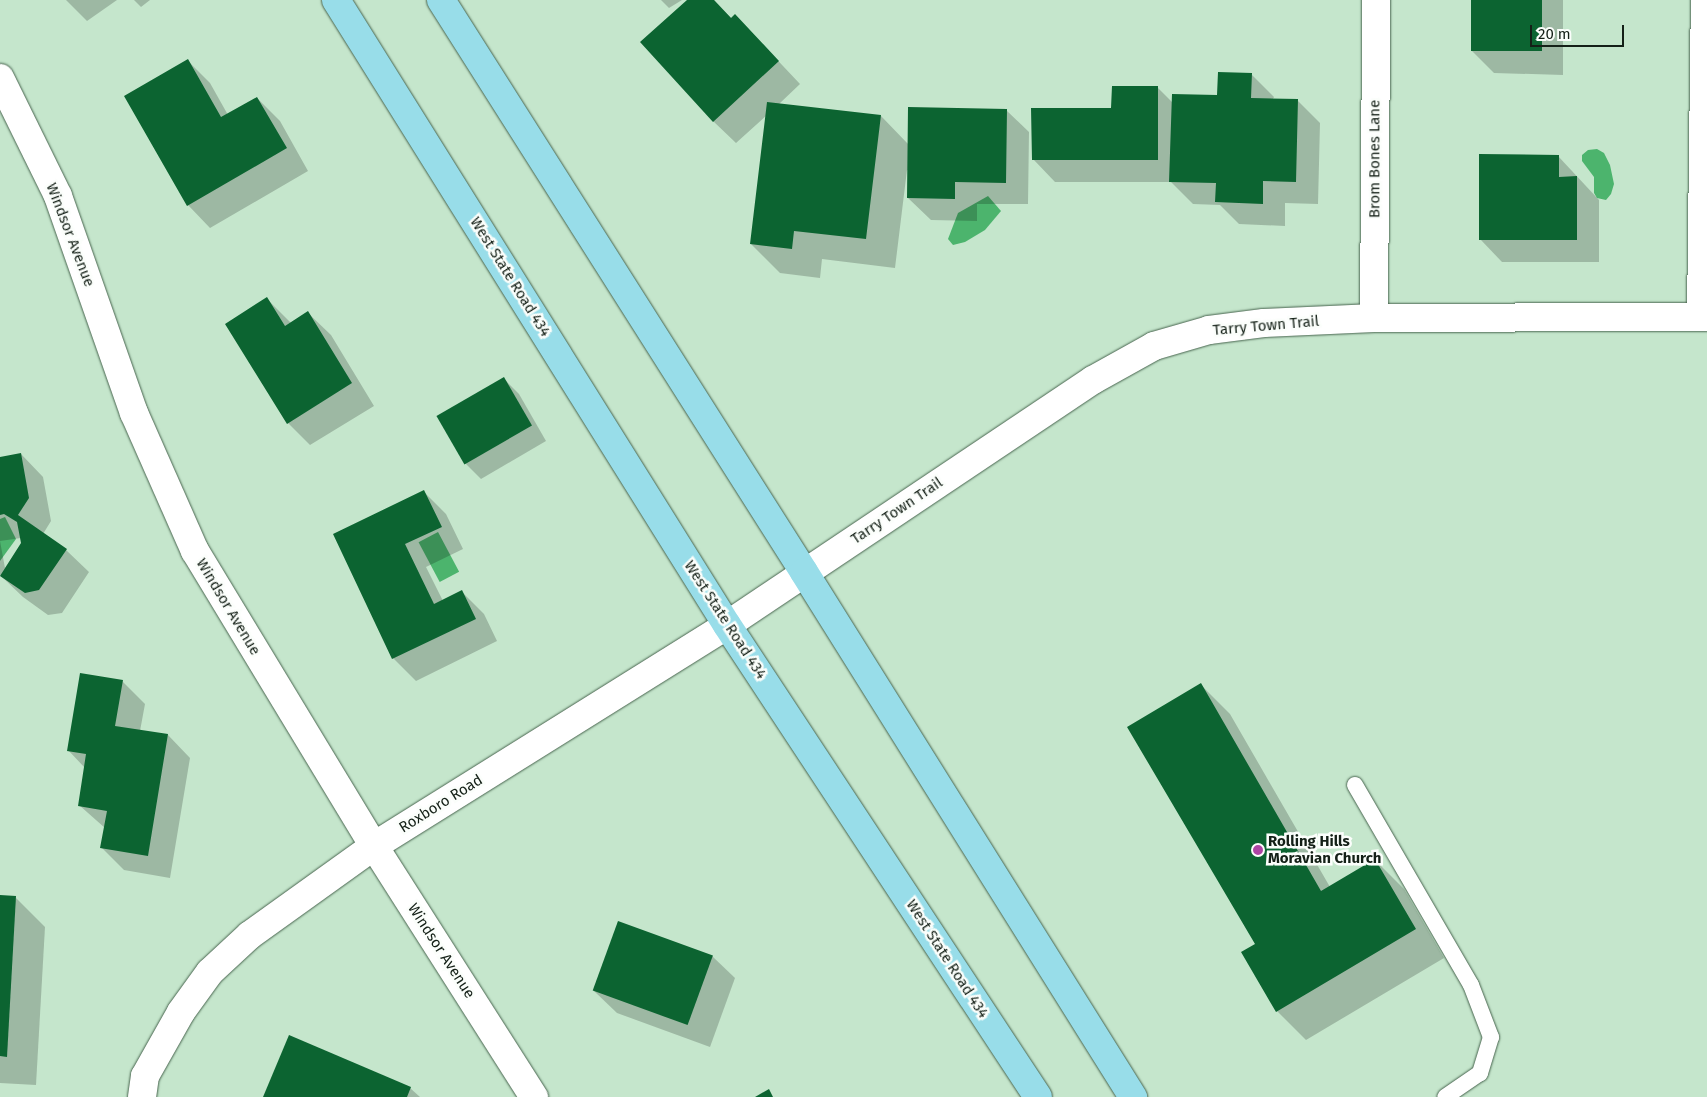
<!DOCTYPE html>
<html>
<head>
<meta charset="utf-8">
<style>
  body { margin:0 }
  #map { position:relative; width:1707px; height:1097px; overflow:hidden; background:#c5e6cc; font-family:"Fira Sans",sans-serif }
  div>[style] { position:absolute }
  .water>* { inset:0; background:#4cb46d; transform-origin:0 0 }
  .shadow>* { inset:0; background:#0003 }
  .building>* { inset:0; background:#0c6431; transform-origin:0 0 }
  .roads { filter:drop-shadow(0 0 1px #47644e) drop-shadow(0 0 1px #47644e) }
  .service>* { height:16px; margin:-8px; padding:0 8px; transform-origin:8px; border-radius:8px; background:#fff }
  .minor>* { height:28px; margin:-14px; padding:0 14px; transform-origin:14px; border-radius:14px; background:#fff }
  .primary>* { height:28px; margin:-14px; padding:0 14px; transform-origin:14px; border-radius:14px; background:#98dde9 }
  .dots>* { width:14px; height:14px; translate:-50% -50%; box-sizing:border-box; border:2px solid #fbfefb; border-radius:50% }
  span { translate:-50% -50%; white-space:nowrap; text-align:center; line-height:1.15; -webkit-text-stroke:5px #fbfefb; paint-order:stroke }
  .street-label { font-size:15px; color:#142017 }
  .poi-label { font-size:15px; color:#142017; font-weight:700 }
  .left { translate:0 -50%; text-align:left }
  .scale { position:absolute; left:1530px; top:25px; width:94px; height:22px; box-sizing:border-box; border:2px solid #142017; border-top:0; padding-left:6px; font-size:15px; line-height:18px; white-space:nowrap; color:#142017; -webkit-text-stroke:4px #fbfefb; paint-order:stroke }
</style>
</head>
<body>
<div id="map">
  <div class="water">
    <div style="clip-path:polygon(1597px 149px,1604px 153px,1610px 165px,1614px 184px,1611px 194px,1606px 200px,1597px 198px,1594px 193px,1594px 177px,1582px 161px,1582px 155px,1588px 150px)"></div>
    <div style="clip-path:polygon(988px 196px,1001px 211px,985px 230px,965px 242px,953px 245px,948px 239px,958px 213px)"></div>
    <div style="clip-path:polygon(5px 517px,16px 539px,0 561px,0 519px)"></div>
    <div style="left:438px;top:532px;width:45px;height:22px;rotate:62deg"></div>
  </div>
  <div class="shadow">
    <div style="clip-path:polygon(66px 0,117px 0,87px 21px)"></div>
    <div style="clip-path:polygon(134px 0,150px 0,141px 7px)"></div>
    <div style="clip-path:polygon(661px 0,682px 0,669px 8px)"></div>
    <div style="clip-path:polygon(689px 0,714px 0,732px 19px,735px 15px,800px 84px,779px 104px,881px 116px,909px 145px,1006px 110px,1029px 132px,1028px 204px,977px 204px,977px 221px,931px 220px,908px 198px,909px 171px,907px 170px,895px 268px,822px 259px,820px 278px,780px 273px,751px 244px,767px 115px,736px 143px,713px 121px)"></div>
    <div style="clip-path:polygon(1473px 0,1563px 0,1563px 75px,1494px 73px,1472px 51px)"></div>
    <div style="clip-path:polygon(188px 61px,210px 83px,228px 115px,257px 98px,280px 121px,308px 171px,210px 228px,188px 205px)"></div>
    <div style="clip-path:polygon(1251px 74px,1274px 97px,1273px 99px,1297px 100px,1320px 123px,1318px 204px,1285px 203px,1285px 226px,1239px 224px,1220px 205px,1193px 204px,1171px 182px,1055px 182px,1033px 159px,1112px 109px,1157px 87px,1173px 103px,1218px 96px)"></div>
    <div style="clip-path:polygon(1558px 156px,1599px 200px,1599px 262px,1502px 262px,1480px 239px)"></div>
    <div style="clip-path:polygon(267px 299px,291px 323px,308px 313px,331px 335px,374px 406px,310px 445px,288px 423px)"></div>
    <div style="clip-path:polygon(504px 379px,519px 394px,546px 441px,481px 479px,466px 464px)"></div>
    <div style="clip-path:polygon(evenodd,21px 454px,43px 477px,51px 521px,43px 534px,66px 550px,89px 572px,62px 613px,48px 615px,23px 597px,0 575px,0 458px,21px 454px,21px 538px,22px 543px,5px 568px,0 541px,21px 538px)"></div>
    <div style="clip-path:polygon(424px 492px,446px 514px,463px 549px,426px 567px,443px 601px,462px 592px,484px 614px,497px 641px,416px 681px,393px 658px,335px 534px)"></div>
    <div style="clip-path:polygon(122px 681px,145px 704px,140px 731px,168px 735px,190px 758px,170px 878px,124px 870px,102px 848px,105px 828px,79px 805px,85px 768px,68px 750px)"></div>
    <div style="clip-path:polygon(1201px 685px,1230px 714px,1330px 887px,1375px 860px,1404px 889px,1444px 958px,1306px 1040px,1277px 1011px,1256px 944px)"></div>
    <div style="clip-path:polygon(0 897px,15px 897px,45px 927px,36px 1085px,0 1083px)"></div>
    <div style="clip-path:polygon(712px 956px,735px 978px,710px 1047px,617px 1013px,594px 991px)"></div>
    <div style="clip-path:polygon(410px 1088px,420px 1097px,264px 1097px)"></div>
  </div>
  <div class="building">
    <div style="clip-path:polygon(687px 0,714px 0,731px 18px,735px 14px,779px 61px,713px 122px,640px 42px)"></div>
    <div style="left:1471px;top:0;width:71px;height:51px"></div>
    <div style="clip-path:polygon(188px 59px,221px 117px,257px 97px,287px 148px,187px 206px,124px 96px)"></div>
    <div style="clip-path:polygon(1218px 72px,1252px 73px,1251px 98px,1298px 99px,1296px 182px,1263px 181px,1263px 204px,1215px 202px,1216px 183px,1169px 182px,1172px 94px,1217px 95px)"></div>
    <div style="clip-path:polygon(1112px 86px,1158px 86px,1158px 160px,1032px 160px,1031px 108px,1111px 108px)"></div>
    <div style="clip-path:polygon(767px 102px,881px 115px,866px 239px,794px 231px,792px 249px,750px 244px)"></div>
    <div style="clip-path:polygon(908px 107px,1007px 109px,1006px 183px,955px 182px,955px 199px,907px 198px)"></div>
    <div style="clip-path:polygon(1479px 154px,1559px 155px,1559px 177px,1577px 176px,1577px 240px,1479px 240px)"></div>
    <div style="clip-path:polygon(267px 297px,285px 326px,308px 311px,352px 383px,287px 424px,225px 324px)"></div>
    <div style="left:504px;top:377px;width:56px;height:78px;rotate:60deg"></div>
    <div style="clip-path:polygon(21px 453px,29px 498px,18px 515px,67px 549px,39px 590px,25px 593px,0 576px,21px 543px,17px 522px,4px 514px,0 515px,0 457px)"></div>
    <div style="clip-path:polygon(424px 490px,442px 527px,405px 544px,434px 604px,462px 590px,476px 619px,392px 659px,333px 534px)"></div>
    <div style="clip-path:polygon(80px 673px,123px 680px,115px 726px,168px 734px,148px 856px,100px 848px,107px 811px,78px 806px,86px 754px,67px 751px)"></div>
    <div style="clip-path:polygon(1201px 683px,1321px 891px,1375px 859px,1416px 929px,1276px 1012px,1241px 952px,1255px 944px,1127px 727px)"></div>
    <div style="clip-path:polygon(0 895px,16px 896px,7px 1057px,0 1056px)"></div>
    <div style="left:618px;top:921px;width:101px;height:74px;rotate:20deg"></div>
    <div style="clip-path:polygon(289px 1035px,411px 1087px,407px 1097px,263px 1097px)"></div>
    <div style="clip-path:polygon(769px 1089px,773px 1097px,755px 1097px)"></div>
  </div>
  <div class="roads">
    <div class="service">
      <div style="left:1355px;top:785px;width:231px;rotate:59.9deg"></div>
      <div style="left:1471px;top:985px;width:56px;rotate:69deg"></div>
      <div style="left:1491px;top:1037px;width:38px;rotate:107deg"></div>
      <div style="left:1480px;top:1073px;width:42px;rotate:145.6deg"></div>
    </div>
    <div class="minor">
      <div style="left:0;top:78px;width:131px;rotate:63.8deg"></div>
      <div style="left:58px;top:196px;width:230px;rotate:70.7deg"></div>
      <div style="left:134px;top:413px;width:151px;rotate:66.2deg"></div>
      <div style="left:195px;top:551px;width:345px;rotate:58.8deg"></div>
      <div style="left:374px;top:846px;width:298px;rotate:57.5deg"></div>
      <div style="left:1701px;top:317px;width:317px;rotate:-89.3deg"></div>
      <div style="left:1374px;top:318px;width:318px;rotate:-89.6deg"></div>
      <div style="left:142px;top:1097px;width:21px;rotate:-82deg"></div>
      <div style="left:145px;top:1076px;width:73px;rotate:-60.6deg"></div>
      <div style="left:181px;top:1012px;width:49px;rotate:-54.1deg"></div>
      <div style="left:210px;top:972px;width:54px;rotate:-42.8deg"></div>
      <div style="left:250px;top:935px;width:153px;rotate:-35.7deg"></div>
      <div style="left:374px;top:846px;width:416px;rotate:-32deg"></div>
      <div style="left:727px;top:625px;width:440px;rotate:-33.8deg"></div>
      <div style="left:1093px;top:380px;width:70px;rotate:-29.1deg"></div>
      <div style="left:1154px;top:346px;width:57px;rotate:-16.2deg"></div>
      <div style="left:1209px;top:330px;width:55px;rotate:-7.3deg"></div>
      <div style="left:1264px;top:323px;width:110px;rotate:-2.6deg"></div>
      <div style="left:1374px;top:318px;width:333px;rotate:-0.2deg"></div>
    </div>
    <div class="primary">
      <div style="left:336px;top:0;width:737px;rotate:57.97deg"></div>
      <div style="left:727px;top:625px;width:565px;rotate:56.62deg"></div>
      <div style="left:441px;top:0;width:677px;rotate:57.6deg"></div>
      <div style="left:804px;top:572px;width:620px;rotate:57.93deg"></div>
    </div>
  </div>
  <div class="dots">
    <div style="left:1258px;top:850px;background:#ae44a5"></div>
  </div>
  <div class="street-label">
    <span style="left:1375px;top:159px;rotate:-90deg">Brom Bones Lane</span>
    <span style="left:70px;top:235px;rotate:69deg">Windsor Avenue</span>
    <span style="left:510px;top:277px;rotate:58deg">West State Road 434</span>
    <span style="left:1266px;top:326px;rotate:-5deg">Tarry Town Trail</span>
    <span style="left:897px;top:511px;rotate:-34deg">Tarry Town Trail</span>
    <span style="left:228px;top:607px;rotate:59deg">Windsor Avenue</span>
    <span style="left:725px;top:620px;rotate:57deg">West State Road 434</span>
    <span style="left:441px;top:804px;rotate:-32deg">Roxboro Road</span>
    <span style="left:441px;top:951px;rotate:57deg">Windsor Avenue</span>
    <span style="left:947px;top:959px;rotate:57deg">West State Road 434</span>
  </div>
  <div class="poi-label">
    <span class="left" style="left:1268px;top:850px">Rolling Hills<br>Moravian Church</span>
  </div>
  <div class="scale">20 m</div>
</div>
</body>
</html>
